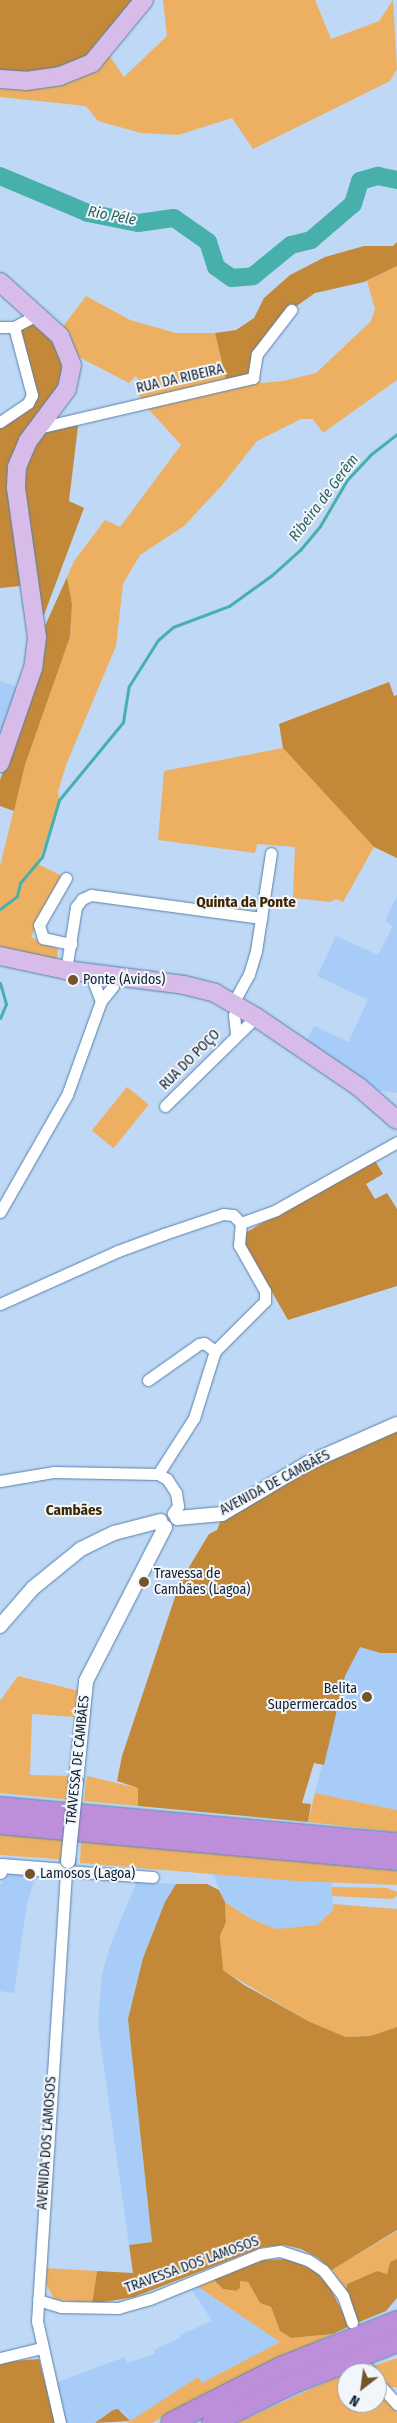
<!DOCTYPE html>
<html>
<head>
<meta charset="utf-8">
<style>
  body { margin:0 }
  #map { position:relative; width:397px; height:2423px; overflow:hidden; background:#bed8f5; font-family:"Fira Sans Condensed",sans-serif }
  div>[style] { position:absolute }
  .built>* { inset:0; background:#a6ccf7 }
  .green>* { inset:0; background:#edb062; transform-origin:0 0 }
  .forest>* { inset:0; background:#c48938 }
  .stream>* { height:3px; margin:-1.5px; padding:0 1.5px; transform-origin:1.5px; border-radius:1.5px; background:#47b0ab }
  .river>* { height:18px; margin:-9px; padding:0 9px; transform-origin:9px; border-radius:9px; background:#47b0ab }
  .roads { filter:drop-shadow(0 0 1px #5880ac) drop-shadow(0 0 1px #5880ac) }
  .minor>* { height:11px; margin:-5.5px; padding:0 5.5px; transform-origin:5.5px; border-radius:5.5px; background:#fff }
  .tertiary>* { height:14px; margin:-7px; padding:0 7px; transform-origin:7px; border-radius:7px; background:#fff }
  .primary>* { height:18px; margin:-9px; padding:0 9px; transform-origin:9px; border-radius:9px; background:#d7bce9 }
  .motorway>* { height:20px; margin:-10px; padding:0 10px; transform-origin:10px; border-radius:10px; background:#bd8fdb }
  .bridges { filter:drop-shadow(0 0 1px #5880ac) drop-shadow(0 0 1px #5880ac) }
  .tertiary-bridge>* { height:14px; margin:-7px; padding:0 7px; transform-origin:7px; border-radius:7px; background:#fff }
  .dots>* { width:14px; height:14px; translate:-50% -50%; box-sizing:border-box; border:2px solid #f2f6fb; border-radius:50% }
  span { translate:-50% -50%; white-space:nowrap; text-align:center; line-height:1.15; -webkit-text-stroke:4px #f2f6fb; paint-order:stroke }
  .street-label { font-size:14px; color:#102032 }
  .poi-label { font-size:14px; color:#102032 }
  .left { translate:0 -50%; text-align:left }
  .right { translate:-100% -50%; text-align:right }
  .water-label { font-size:15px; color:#296360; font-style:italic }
  .neighbourhood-label { font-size:15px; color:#3d2501; font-weight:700 }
  .north { position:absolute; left:337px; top:2363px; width:50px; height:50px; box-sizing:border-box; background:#f2f6fb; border:1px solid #98a0ab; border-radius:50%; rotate:210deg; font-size:14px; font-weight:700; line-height:20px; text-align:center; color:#102032 }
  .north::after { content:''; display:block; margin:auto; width:18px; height:22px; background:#74542a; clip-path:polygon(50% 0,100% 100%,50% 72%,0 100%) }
</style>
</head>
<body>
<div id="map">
  <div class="built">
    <div style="clip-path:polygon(0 681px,20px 688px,4px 735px,0 734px)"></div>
    <div style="clip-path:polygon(397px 896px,397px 1093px,380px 1091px,305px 1042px,315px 1026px,348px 1042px,368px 1000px,317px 976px,336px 936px,378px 955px,393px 926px,385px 921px)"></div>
    <div style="clip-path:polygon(360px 1647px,380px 1653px,397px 1653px,397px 1810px,315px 1793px,345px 1676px)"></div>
    <div style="clip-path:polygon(10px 1873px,36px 1875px,27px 1903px,14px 1993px,0 1991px,0 1885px)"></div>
    <div style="clip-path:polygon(213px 1874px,332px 1882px,333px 1910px,317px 1925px,276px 1929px,251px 1919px,225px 1902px)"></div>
    <div style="clip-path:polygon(137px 1881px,176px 1884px,165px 1902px,143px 1958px,128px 2019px,152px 2242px,129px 2245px,98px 2025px,102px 1974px,110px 1946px)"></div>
    <div style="clip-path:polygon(197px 2286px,281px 2342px,202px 2383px,198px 2378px,130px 2421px,122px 2411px,113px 2410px,95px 2423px,65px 2423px,55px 2383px,125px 2357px,127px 2363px,155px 2354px,154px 2350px,180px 2338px,180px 2335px,212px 2321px,192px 2290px)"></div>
  </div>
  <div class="green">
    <div style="clip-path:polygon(163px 0,315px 0,331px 39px,379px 21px,393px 0,397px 69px,390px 81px,253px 149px,232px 118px,178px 135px,141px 133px,98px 121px,86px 106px,0 97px,0 79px,107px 52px,124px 77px,167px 36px)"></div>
    <div style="clip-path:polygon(397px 266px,397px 380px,323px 433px,313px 419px,301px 419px,257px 441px,223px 484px,184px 526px,140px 555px,123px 584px,116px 646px,66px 765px,58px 792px,59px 800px,38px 864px,62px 876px,31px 937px,58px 949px,57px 960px,21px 954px,0 946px,0 866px,25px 765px,70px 637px,72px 604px,67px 577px,74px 561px,105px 520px,120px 527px,181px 445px,143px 403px,139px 395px,147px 386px,135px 376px,129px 383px,79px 357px,61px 329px,86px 296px,130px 320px,176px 333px,215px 333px,227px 384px,253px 378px,262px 383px,283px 381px,316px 373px,371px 321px,375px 309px,367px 281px)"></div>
    <div style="clip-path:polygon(283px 748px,374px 847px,343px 902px,336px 899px,330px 902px,293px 898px,295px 847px,257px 844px,255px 853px,158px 840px,164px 771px)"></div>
    <div style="left:127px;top:1087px;width:28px;height:56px;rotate:39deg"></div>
    <div style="clip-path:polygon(18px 1676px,79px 1691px,75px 1717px,32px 1714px,30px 1775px,72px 1776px,72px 1800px,0 1793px,0 1701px)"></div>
    <div style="clip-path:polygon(87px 1776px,138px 1788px,138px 1806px,84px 1801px)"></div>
    <div style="clip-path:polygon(315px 1793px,397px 1810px,397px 1832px,308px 1822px)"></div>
    <div style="left:0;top:1833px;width:65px;height:22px;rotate:4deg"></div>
    <div style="clip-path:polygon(81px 1840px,397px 1871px,397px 1885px,296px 1881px,80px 1863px)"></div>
    <div style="clip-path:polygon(332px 1887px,387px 1888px,397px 1892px,397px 1896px,392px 1899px,332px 1896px)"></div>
    <div style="clip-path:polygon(225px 1902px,251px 1919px,276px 1929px,317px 1925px,333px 1910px,333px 1904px,397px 1909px,397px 2027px,370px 2036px,346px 2037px,310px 2022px,222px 1970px,220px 1936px,226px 1922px)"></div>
    <div style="clip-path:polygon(397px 2231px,397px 2259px,390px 2262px,387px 2274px,377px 2271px,347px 2284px,346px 2290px,332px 2270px)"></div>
    <div style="clip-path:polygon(45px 2268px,97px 2271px,92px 2304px,54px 2299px,45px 2282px)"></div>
    <div style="clip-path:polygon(212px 2278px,223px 2289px,235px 2291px,240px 2288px,240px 2281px,248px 2282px,260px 2303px,271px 2307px,280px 2331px,291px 2338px,333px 2334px,196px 2398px,152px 2423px,127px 2423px,198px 2377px,202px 2383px,280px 2342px,197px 2286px)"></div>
    <div style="clip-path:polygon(397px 2358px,397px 2387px,386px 2388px,370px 2367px)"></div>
    <div style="clip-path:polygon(363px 2365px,367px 2367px,364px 2373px,347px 2373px,347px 2403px,377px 2403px,377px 2391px,397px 2413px,397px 2423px,237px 2423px)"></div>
  </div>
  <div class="forest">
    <div style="clip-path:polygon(0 0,144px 0,92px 63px,0 79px)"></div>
    <div style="clip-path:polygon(397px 242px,397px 266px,364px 282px,315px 293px,291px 310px,275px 328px,253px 378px,227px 384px,215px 333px,236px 330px,254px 318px,264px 298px,290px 275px,325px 257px,364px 246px,393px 246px)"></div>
    <div style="clip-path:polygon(38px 314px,72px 365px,17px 467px,30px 585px,0 588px,0 422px,28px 404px,14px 327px)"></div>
    <div style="clip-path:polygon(79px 418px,69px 501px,84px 508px,44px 615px,40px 615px,23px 479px,28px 455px,44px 429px)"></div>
    <div style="clip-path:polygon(67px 577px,72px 604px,70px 637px,25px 765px,14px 811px,0 806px,0 780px,35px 680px,44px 628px)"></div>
    <div style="clip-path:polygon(389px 682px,394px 696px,397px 695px,397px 858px,374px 847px,283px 748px,279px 724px)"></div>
    <div style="clip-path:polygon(374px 1159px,383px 1174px,366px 1184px,375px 1199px,387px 1193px,397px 1209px,397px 1286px,288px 1320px,244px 1243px,245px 1233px)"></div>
    <div style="clip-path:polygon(397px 1431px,397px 1653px,380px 1653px,360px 1647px,345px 1676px,324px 1765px,314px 1763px,302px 1803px,311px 1804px,308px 1822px,138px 1806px,138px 1788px,117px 1781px,122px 1756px,180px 1582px,209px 1534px,217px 1530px,221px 1520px,296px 1475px)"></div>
    <div style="clip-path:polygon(176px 1884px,207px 1884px,219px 1890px,225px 1902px,226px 1922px,220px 1936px,223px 1970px,244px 1985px,310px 2022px,346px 2037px,370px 2036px,397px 2027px,397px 2230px,332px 2270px,318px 2258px,301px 2249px,284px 2245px,263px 2247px,134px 2297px,92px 2304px,97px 2271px,133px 2273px,129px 2245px,152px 2242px,128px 2019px,143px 1958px,165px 1902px)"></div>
    <div style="clip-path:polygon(289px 2259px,315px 2271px,327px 2282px,350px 2326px,333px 2334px,291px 2338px,280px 2331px,271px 2307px,260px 2303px,248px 2282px,240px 2281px,240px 2288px,236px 2291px,223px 2289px,212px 2278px,264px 2260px)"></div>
    <div style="clip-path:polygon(397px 2259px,397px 2298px,386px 2311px,357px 2323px,346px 2290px,347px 2284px,377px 2271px,387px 2274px,390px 2262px)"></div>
    <div style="clip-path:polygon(39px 2359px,55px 2423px,0 2423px,0 2362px)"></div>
    <div style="clip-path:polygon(118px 2409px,130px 2421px,95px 2423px,113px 2410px)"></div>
  </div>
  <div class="stream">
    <div style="left:0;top:909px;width:21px;rotate:-37deg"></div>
    <div style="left:17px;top:896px;width:13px;rotate:-77deg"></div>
    <div style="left:20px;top:883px;width:34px;rotate:-50deg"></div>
    <div style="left:42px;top:857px;width:59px;rotate:-73.4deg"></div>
    <div style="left:59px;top:800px;width:101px;rotate:-50.6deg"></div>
    <div style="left:123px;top:722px;width:36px;rotate:-81deg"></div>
    <div style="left:129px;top:686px;width:54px;rotate:-57.8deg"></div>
    <div style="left:158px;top:640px;width:20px;rotate:-41deg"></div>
    <div style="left:173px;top:627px;width:60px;rotate:-20.6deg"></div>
    <div style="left:229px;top:606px;width:53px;rotate:-35.8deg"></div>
    <div style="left:272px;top:575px;width:38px;rotate:-42deg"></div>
    <div style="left:300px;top:550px;width:31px;rotate:-50deg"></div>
    <div style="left:320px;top:526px;width:53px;rotate:-59.6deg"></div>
    <div style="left:347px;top:480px;width:34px;rotate:-47deg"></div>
    <div style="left:370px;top:455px;width:34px;rotate:-38deg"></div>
    <div style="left:0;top:983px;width:22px;rotate:74deg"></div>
    <div style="left:6px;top:1004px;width:15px;rotate:113deg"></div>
  </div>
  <div class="river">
    <div style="left:0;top:176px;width:95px;rotate:22.8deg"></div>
    <div style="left:88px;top:213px;width:51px;rotate:11.3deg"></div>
    <div style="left:138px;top:223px;width:36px;rotate:-8deg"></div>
    <div style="left:174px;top:218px;width:42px;rotate:35.2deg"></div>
    <div style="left:208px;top:242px;width:26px;rotate:72deg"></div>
    <div style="left:216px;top:267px;width:19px;rotate:35deg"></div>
    <div style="left:232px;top:278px;width:21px;rotate:-5deg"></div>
    <div style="left:253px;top:276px;width:49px;rotate:-39.2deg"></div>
    <div style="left:291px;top:245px;width:21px;rotate:-14deg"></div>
    <div style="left:311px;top:240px;width:55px;rotate:-40.6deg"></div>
    <div style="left:353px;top:204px;width:24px;rotate:-73deg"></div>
    <div style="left:360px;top:181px;width:19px;rotate:-16deg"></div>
    <div style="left:378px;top:176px;width:19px;rotate:12deg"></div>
  </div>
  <div class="roads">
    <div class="minor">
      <div style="left:0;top:327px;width:14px"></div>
      <div style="left:14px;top:327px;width:27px;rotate:-28deg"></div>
      <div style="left:0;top:422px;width:34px;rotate:-34deg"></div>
      <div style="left:28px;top:403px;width:9px;rotate:-63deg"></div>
      <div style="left:32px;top:395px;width:70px;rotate:-104.8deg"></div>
      <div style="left:38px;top:428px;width:221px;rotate:-13.1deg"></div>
      <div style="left:253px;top:378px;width:24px;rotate:-81deg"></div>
      <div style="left:257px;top:354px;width:56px;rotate:-52.3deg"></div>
      <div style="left:66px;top:878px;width:54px;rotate:119.9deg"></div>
      <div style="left:39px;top:925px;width:14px;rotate:73deg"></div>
      <div style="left:43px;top:938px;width:29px;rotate:12deg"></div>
      <div style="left:66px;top:970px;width:64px;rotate:-81deg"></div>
      <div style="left:76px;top:907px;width:10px;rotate:-53deg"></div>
      <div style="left:82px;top:899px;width:10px;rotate:-24deg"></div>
      <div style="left:91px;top:895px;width:172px;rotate:7.7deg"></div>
      <div style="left:94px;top:973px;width:10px;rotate:90deg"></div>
      <div style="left:94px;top:983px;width:19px;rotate:69deg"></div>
      <div style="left:233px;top:1003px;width:33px;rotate:-61deg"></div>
      <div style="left:249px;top:974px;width:24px;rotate:-73deg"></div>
      <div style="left:256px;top:951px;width:99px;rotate:-81.3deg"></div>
      <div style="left:236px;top:1034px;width:19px;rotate:-96deg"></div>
      <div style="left:234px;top:1015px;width:10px;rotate:-66deg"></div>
      <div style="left:165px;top:1106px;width:127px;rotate:-44.4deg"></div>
      <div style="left:0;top:1212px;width:135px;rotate:-60.2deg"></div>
      <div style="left:67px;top:1095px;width:100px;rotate:-70.1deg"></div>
      <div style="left:101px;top:1001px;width:19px;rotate:-51deg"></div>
      <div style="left:113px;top:986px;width:10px;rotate:-79deg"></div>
      <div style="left:241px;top:1223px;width:37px;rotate:-20deg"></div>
      <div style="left:276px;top:1210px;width:139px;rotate:-29.3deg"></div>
      <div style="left:0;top:1304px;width:129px;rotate:-24.2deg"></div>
      <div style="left:118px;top:1251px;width:49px;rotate:-20.3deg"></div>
      <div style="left:164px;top:1234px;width:62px;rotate:-18.7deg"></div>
      <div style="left:223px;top:1214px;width:10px;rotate:6deg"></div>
      <div style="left:233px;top:1215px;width:11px;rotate:45deg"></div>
      <div style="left:148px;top:1380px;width:62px;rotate:-35.2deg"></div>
      <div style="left:199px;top:1344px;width:5px;rotate:-11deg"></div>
      <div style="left:204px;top:1343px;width:14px;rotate:36deg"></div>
      <div style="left:158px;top:1474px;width:67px;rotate:-57.3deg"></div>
      <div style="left:194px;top:1418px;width:70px;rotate:-72.6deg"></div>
      <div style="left:215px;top:1351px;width:71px;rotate:-45deg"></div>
      <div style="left:265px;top:1301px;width:10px;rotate:-90deg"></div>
      <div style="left:265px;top:1291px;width:53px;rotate:-119.5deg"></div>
      <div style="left:239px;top:1245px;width:22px;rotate:-85deg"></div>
      <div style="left:0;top:1481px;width:55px;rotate:-9.5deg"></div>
      <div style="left:54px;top:1472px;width:104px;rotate:1.1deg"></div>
      <div style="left:158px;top:1474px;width:10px;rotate:29deg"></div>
      <div style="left:167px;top:1479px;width:17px;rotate:57deg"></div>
      <div style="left:176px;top:1493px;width:13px;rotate:81deg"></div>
      <div style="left:178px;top:1506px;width:9px;rotate:126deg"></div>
      <div style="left:38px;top:2300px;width:24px;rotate:17deg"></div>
      <div style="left:61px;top:2307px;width:57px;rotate:1deg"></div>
      <div style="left:118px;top:2308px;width:33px;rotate:-16deg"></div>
      <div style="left:150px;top:2299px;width:119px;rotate:-22.2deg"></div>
      <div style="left:260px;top:2254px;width:20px;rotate:-9deg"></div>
      <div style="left:280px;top:2251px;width:29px;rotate:18deg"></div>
      <div style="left:308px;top:2260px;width:18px;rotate:34deg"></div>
      <div style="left:323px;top:2270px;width:33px;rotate:52deg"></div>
      <div style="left:343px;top:2296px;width:28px;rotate:71deg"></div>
      <div style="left:0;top:2358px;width:42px;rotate:-13.7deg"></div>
      <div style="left:369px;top:2369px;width:4px;rotate:63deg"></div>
      <div style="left:377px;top:2382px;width:30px;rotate:48deg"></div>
      <div style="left:60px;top:2423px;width:105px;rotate:-102.7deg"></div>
      <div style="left:37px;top:2321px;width:451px;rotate:-86.3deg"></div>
      <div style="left:66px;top:1871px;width:87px;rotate:3.9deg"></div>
    </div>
    <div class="tertiary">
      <div style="left:177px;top:1518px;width:45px;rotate:-5.1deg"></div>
      <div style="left:222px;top:1514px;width:100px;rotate:-30.7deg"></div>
      <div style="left:308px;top:1463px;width:97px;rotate:-23.7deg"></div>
      <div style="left:0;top:1626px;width:50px;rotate:-49deg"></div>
      <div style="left:33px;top:1588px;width:62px;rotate:-39.1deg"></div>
      <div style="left:81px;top:1549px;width:37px;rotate:-26deg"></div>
      <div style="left:114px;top:1533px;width:48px;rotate:-14.6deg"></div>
      <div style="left:76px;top:1782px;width:101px;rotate:-84.3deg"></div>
      <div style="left:86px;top:1681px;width:173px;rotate:-62.8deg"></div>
      <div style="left:0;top:1872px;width:6px;rotate:-72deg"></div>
      <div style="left:2px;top:1866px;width:64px;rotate:4.5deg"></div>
      <div style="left:66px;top:1871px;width:10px;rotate:-79deg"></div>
    </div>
    <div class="primary">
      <div style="left:0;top:79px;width:26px;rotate:4deg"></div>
      <div style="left:26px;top:81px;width:34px;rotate:-8deg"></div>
      <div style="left:60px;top:76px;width:35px;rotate:-22deg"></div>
      <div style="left:92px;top:63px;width:82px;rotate:-50.5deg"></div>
      <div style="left:0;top:282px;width:81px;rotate:42deg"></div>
      <div style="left:60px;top:336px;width:31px;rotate:68deg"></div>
      <div style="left:72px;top:365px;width:25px;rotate:102deg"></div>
      <div style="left:67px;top:389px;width:65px;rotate:126.9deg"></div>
      <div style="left:28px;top:441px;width:28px;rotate:113deg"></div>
      <div style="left:17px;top:467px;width:21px;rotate:93deg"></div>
      <div style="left:16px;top:488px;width:150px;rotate:82deg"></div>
      <div style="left:37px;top:637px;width:31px;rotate:97deg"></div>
      <div style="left:33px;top:668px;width:101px;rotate:109.2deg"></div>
      <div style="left:0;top:956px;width:67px;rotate:12deg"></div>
      <div style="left:66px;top:970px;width:119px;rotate:7.2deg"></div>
      <div style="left:184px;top:985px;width:32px;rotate:14deg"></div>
      <div style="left:215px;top:993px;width:48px;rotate:30.3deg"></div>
      <div style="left:256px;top:1017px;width:125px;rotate:34.2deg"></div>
      <div style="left:359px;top:1087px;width:50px;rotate:41deg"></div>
    </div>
    <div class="motorway">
      <div style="left:0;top:1807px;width:399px;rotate:5.2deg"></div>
      <div style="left:0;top:1824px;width:399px;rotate:5.2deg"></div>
      <div style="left:171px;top:2423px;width:123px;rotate:-27deg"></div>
      <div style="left:281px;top:2367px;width:125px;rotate:-21.6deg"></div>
      <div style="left:212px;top:2423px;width:91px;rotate:-26deg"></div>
      <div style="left:294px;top:2383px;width:111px;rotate:-21.7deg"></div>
    </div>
  </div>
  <div class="bridges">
    <div class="tertiary-bridge">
      <div style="left:68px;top:1861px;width:79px;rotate:-84.2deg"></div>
    </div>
  </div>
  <div class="dots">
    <div style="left:73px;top:980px;background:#74542a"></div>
    <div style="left:144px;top:1582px;background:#74542a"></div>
    <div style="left:367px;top:1697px;background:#74542a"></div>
    <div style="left:30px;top:1874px;background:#74542a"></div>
  </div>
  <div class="street-label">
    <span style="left:180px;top:379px;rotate:-13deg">RUA DA RIBEIRA</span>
    <span style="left:190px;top:1060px;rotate:-45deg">RUA DO POÇO</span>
    <span style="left:275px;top:1483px;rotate:-28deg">AVENIDA DE CAMBÃES</span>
    <span style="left:78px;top:1760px;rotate:-84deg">TRAVESSA DE CAMBÃES</span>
    <span style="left:47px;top:2143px;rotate:-86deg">AVENIDA DOS LAMOSOS</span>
    <span style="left:192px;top:2265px;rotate:-20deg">TRAVESSA DOS LAMOSOS</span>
  </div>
  <div class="poi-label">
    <span class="left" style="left:83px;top:980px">Ponte (Avidos)</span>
    <span class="left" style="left:154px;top:1582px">Travessa de<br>Cambães (Lagoa)</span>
    <span class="right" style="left:357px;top:1697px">Belita<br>Supermercados</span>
    <span class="left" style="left:40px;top:1874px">Lamosos (Lagoa)</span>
  </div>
  <div class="water-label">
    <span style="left:112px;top:216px;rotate:11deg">Rio Péle</span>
    <span style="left:324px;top:498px;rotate:-53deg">Ribeira de Gerêm</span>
  </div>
  <div class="neighbourhood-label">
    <span style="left:246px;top:903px">Quinta da Ponte</span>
    <span style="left:74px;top:1511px">Cambães</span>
  </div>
  <div class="north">N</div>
</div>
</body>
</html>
